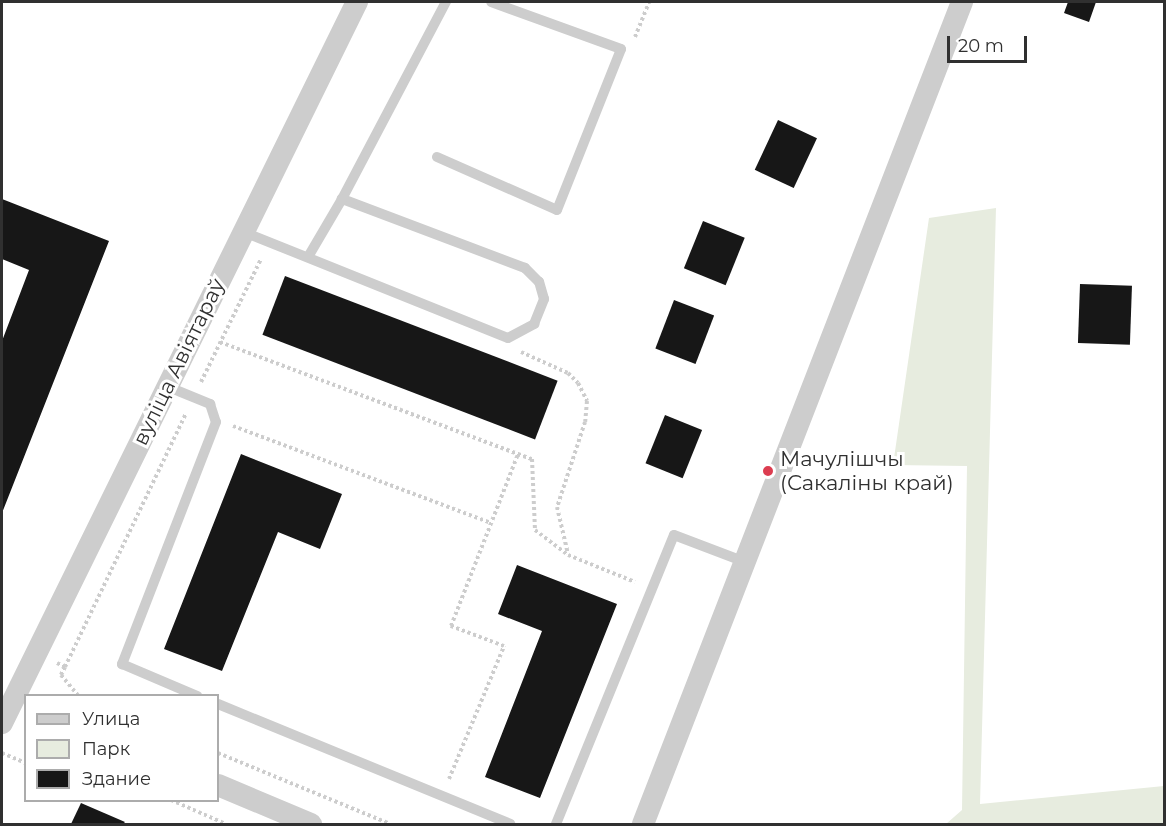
<!DOCTYPE html>
<html>
<head>
<meta charset="utf-8">
<style>
  body { margin:0 }
  #map { position:relative; width:1166px; height:826px; overflow:hidden; background:#fff; font-family:Montserrat,sans-serif }
  div>[style] { position:absolute }
  .green>* { inset:0; background:#e7ecdf }
  .building>* { inset:0; background:#171717; transform-origin:0 0 }
  .path>* { height:4px; margin-top:-2px; transform-origin:0; background:repeating-linear-gradient(90deg,#cdcdcd 0 3px,transparent 0 6px) }
  .lane>* { height:10px; margin:-5px; padding:0 5px; transform-origin:5px; border-radius:5px; background:#cdcdcd }
  .street>* { height:22px; margin:-11px; padding:0 11px; transform-origin:11px; border-radius:11px; background:#cdcdcd }
  .dots>* { width:16px; height:16px; translate:-50% -50%; box-sizing:border-box; border:3px solid #fff; border-radius:50% }
  span { translate:-50% -50%; white-space:nowrap; text-align:center; line-height:1.15; -webkit-text-stroke:6px #fff; paint-order:stroke }
  .street-label { font-size:21px; color:#303030 }
  .poi-label { font-size:21px; color:#303030 }
  .left { translate:0 -50%; text-align:left }
  .frame { position:absolute; inset:0; border:3px solid #303030; pointer-events:none }
  .legend { position:absolute; left:24px; top:694px; width:195px; height:108px; box-sizing:border-box; background:#fff; border:2px solid #acacac; margin:0; padding:8px 10px; list-style:none; font-size:18px; color:#303030 }
  .legend li { display:flex; align-items:center; gap:12px; height:30px }
  .legend b { width:30px; border:2px solid #acacac }
  .scale { position:absolute; left:947px; top:36px; width:80px; height:27px; box-sizing:border-box; border:3px solid #303030; border-top:0; padding-left:8px; font-size:18px; line-height:21px; white-space:nowrap; color:#303030; -webkit-text-stroke:4px #fff; paint-order:stroke }
</style>
</head>
<body>
<div id="map">
  <div class="green">
    <div style="clip-path:polygon(996px 208px,980px 804px,1164px 786px,1164px 824px,946px 824px,962px 810px,967px 466px,893px 465px,929px 218px)"></div>
  </div>
  <div class="building">
    <div style="clip-path:polygon(1068px 2px,1096px 2px,1089px 22px,1064px 13px)"></div>
    <div style="left:778px;top:120px;width:43px;height:55px;rotate:25deg"></div>
    <div style="clip-path:polygon(2px 199px,109px 241px,2px 513px,2px 341px,29px 270px,2px 259px)"></div>
    <div style="left:703px;top:221px;width:45px;height:51px;rotate:22deg"></div>
    <div style="left:285px;top:276px;width:292px;height:63px;rotate:21deg"></div>
    <div style="left:1080px;top:284px;width:52px;height:59px;rotate:2deg"></div>
    <div style="left:674px;top:300px;width:43px;height:52px;rotate:21deg"></div>
    <div style="left:665px;top:415px;width:40px;height:52px;rotate:22deg"></div>
    <div style="clip-path:polygon(241px 454px,342px 494px,320px 549px,278px 532px,222px 671px,164px 649px)"></div>
    <div style="clip-path:polygon(517px 565px,617px 604px,540px 798px,485px 777px,542px 631px,498px 614px)"></div>
    <div style="clip-path:polygon(81px 803px,125px 822px,123px 824px,71px 824px)"></div>
  </div>
  <div class="path">
    <div style="left:635px;top:37px;width:38px;rotate:-68deg"></div>
    <div style="left:220px;top:342px;width:333px;rotate:20.6deg"></div>
    <div style="left:532px;top:459px;width:71px;rotate:87.6deg"></div>
    <div style="left:535px;top:530px;width:41px;rotate:37.1deg"></div>
    <div style="left:568px;top:555px;width:72px;rotate:21.9deg"></div>
    <div style="left:521px;top:352px;width:51px;rotate:24.1deg"></div>
    <div style="left:568px;top:373px;width:14px;rotate:45deg"></div>
    <div style="left:578px;top:383px;width:20px;rotate:63deg"></div>
    <div style="left:587px;top:401px;width:21px;rotate:95deg"></div>
    <div style="left:585px;top:422px;width:89px;rotate:108.2deg"></div>
    <div style="left:557px;top:507px;width:48px;rotate:76.8deg"></div>
    <div style="left:201px;top:382px;width:137px;rotate:-64deg"></div>
    <div style="left:233px;top:426px;width:276px;rotate:20.6deg"></div>
    <div style="left:57px;top:663px;width:9px;rotate:27deg"></div>
    <div style="left:65px;top:667px;width:9px;rotate:117deg"></div>
    <div style="left:61px;top:675px;width:26px;rotate:50deg"></div>
    <div style="left:65px;top:667px;width:281px;rotate:-64.5deg"></div>
    <div style="left:2px;top:753px;width:26px;rotate:23deg"></div>
    <div style="left:218px;top:753px;width:186px;rotate:22.4deg"></div>
    <div style="left:449px;top:779px;width:144px;rotate:-67.5deg"></div>
    <div style="left:504px;top:646px;width:57px;rotate:-159.3deg"></div>
    <div style="left:451px;top:626px;width:185px;rotate:-68.7deg"></div>
    <div style="left:171px;top:800px;width:60px;rotate:23.6deg"></div>
  </div>
  <div class="lane">
    <div style="left:437px;top:157px;width:131px;rotate:23.8deg"></div>
    <div style="left:557px;top:210px;width:173px;rotate:-68.3deg"></div>
    <div style="left:621px;top:49px;width:138px;rotate:-160.1deg"></div>
    <div style="left:244px;top:232px;width:284px;rotate:21.9deg"></div>
    <div style="left:508px;top:338px;width:30px;rotate:-28deg"></div>
    <div style="left:534px;top:324px;width:27px;rotate:-68deg"></div>
    <div style="left:544px;top:299px;width:18px;rotate:-106deg"></div>
    <div style="left:539px;top:282px;width:20px;rotate:-135deg"></div>
    <div style="left:525px;top:268px;width:196px;rotate:-159.3deg"></div>
    <div style="left:342px;top:199px;width:223px;rotate:-62.2deg"></div>
    <div style="left:308px;top:257px;width:67px;rotate:-59.6deg"></div>
    <div style="left:166px;top:386px;width:48px;rotate:22.2deg"></div>
    <div style="left:210px;top:404px;width:19px;rotate:72deg"></div>
    <div style="left:216px;top:422px;width:260px;rotate:111.2deg"></div>
    <div style="left:122px;top:664px;width:82px;rotate:23.1deg"></div>
    <div style="left:218px;top:704px;width:316px;rotate:22.3deg"></div>
    <div style="left:556px;top:824px;width:312px;rotate:-67.8deg"></div>
    <div style="left:674px;top:535px;width:76px;rotate:20.8deg"></div>
  </div>
  <div class="street">
    <div style="left:2px;top:723px;width:804px;rotate:-63.79deg"></div>
    <div style="left:218px;top:785px;width:101px;rotate:22.8deg"></div>
    <div style="left:643px;top:824px;width:882px;rotate:-68.79deg"></div>
  </div>
  <div class="dots">
    <div style="left:768px;top:471px;background:#dc3d50"></div>
  </div>
  <div class="street-label">
    <span style="left:179px;top:362px;rotate:-64deg">вуліца Авіятараў</span>
  </div>
  <div class="poi-label">
    <span class="left" style="left:780px;top:471px">Мачулішчы<br>(Сакаліны край)</span>
  </div>
  <div class="frame"></div>
  <ul class="legend">
  <li><b style="height:8px;background:#cdcdcd"></b>Улица</li>
  <li><b style="height:16px;background:#e7ecdf"></b>Парк</li>
  <li><b style="height:16px;background:#171717"></b>Здание</li>
  </ul>
  <div class="scale">20 m</div>
</div>
</body>
</html>
